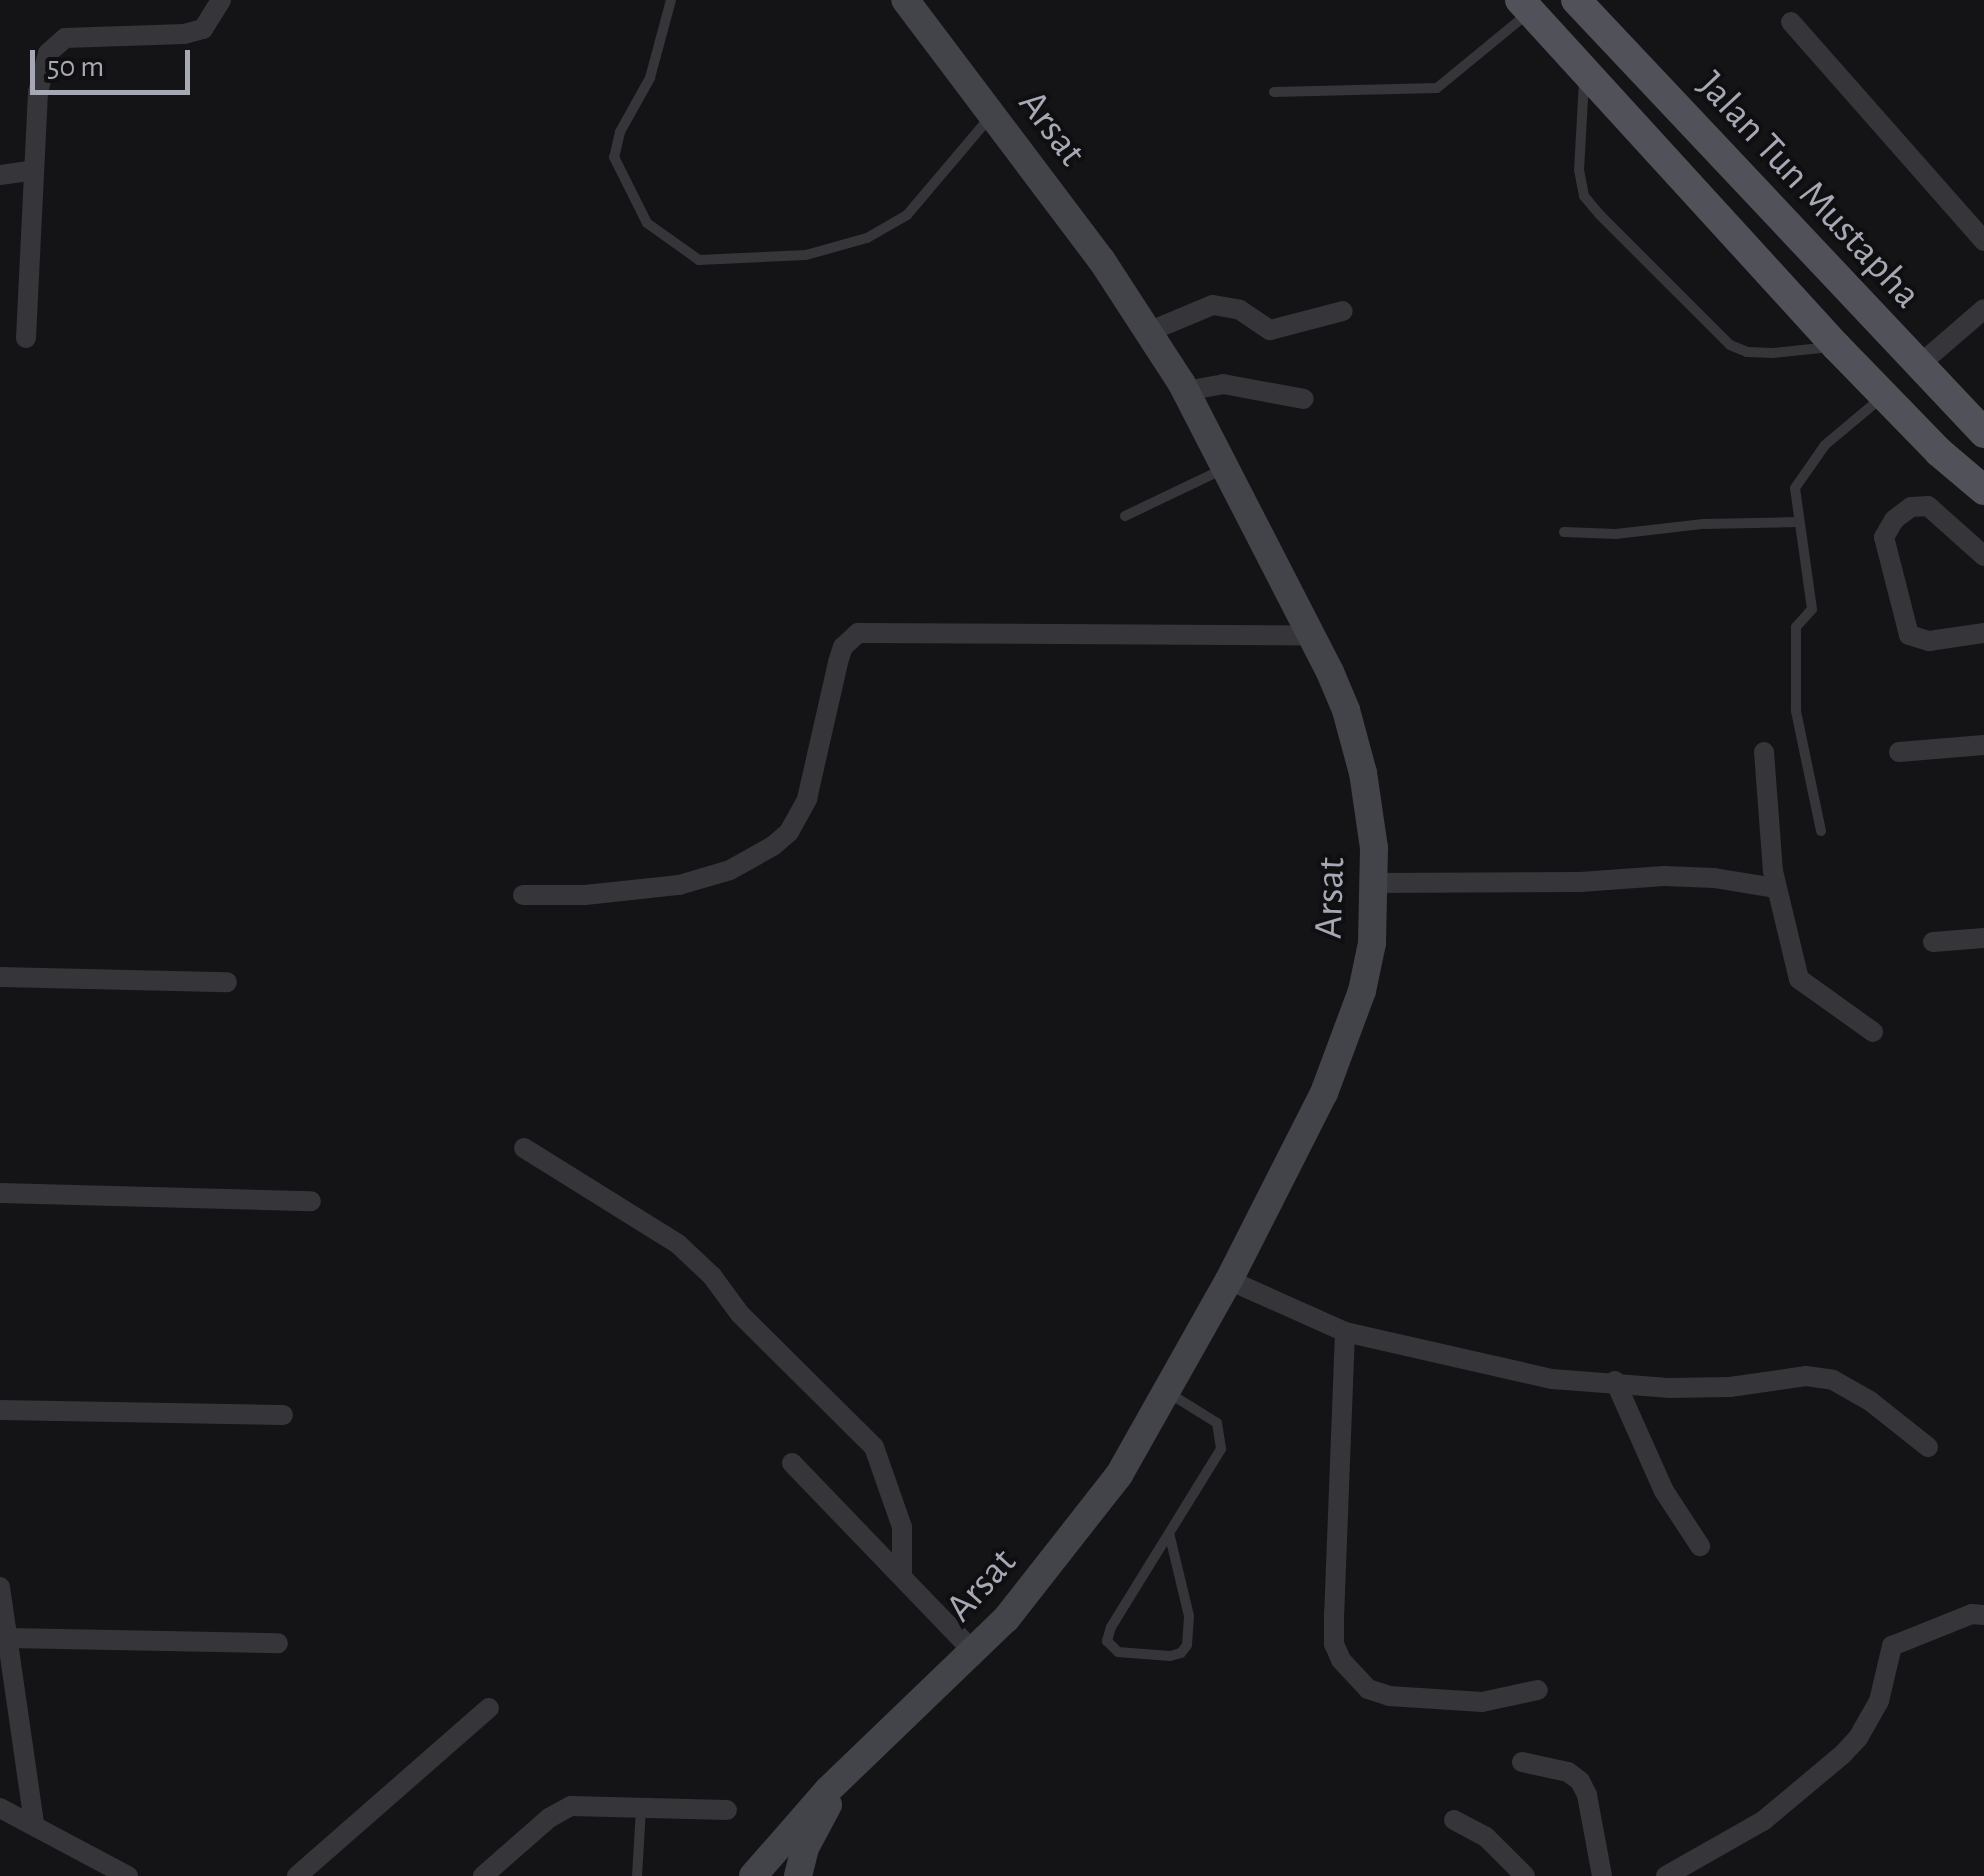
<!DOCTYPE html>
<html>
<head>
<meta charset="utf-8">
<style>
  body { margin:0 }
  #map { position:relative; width:1984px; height:1876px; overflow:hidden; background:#141315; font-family:"Alegreya Sans",sans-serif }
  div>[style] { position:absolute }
  .lane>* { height:10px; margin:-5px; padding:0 5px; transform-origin:5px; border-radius:5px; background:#35353a }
  .street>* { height:20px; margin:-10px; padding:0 10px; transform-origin:10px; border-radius:10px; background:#35353a }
  .secondary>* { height:28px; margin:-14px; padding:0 14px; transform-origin:14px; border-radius:14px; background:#43444a }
  .primary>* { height:30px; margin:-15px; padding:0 15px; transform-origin:15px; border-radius:15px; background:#515159 }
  span { translate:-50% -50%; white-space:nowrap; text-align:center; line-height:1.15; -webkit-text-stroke:8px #0f0e10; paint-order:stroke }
  .street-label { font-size:40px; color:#a6a8b4 }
  .scale { position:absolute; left:30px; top:50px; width:160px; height:45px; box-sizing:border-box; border:5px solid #a6a8b4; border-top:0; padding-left:12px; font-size:30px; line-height:35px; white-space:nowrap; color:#a6a8b4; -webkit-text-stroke:8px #0f0e10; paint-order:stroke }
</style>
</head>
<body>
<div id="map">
  <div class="lane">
    <div style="left:671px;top:0;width:81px;rotate:105.1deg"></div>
    <div style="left:650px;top:78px;width:62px;rotate:119.1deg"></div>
    <div style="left:620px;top:132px;width:26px;rotate:103deg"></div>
    <div style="left:614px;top:157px;width:74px;rotate:63.4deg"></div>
    <div style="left:647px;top:223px;width:64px;rotate:35.4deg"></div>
    <div style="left:699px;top:260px;width:107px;rotate:-2.7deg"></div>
    <div style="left:806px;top:255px;width:63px;rotate:-15.6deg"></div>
    <div style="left:867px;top:238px;width:46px;rotate:-29.9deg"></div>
    <div style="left:907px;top:215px;width:130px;rotate:-49.7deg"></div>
    <div style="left:1584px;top:81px;width:89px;rotate:93.2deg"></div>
    <div style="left:1579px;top:170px;width:26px;rotate:79deg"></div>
    <div style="left:1584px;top:196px;width:23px;rotate:50deg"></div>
    <div style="left:1599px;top:214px;width:185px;rotate:45deg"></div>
    <div style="left:1730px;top:345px;width:18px;rotate:22deg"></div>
    <div style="left:1747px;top:352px;width:26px;rotate:2deg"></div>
    <div style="left:1773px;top:353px;width:58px;rotate:-5.9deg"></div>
    <div style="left:1274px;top:92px;width:163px;rotate:-1.4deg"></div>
    <div style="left:1437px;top:88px;width:115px;rotate:-39.4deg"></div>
    <div style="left:1125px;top:516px;width:109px;rotate:-25.6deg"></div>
    <div style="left:1564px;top:532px;width:52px;rotate:2.2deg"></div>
    <div style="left:1616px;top:534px;width:88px;rotate:-6.6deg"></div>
    <div style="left:1703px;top:524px;width:93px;rotate:-1.2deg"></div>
    <div style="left:1821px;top:831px;width:123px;rotate:-101.8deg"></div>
    <div style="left:1796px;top:711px;width:84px;rotate:-90deg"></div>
    <div style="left:1796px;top:627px;width:24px;rotate:-48deg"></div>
    <div style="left:1812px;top:609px;width:122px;rotate:-98deg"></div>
    <div style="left:1795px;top:488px;width:52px;rotate:-55.1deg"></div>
    <div style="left:1825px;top:445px;width:73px;rotate:-40deg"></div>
    <div style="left:1167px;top:1392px;width:59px;rotate:31.8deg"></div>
    <div style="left:1217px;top:1423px;width:26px;rotate:81deg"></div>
    <div style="left:1221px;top:1449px;width:209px;rotate:121.7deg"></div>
    <div style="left:1111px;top:1627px;width:15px;rotate:106deg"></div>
    <div style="left:1107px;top:1641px;width:16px;rotate:45deg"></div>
    <div style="left:1118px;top:1652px;width:52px;rotate:4.4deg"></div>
    <div style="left:1170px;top:1656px;width:11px;rotate:-15deg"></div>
    <div style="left:1181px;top:1653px;width:10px;rotate:-53deg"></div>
    <div style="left:1187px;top:1645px;width:29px;rotate:-86deg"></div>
    <div style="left:1189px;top:1616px;width:85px;rotate:-103.5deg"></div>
    <div style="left:637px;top:1876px;width:67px;rotate:-86.6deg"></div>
  </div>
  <div class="street">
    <div style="left:1791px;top:22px;width:292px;rotate:48.6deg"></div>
    <div style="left:0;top:175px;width:34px;rotate:-8deg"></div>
    <div style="left:1148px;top:332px;width:70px;rotate:-22.6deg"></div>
    <div style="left:1213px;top:305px;width:27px;rotate:10deg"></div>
    <div style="left:1240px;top:310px;width:36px;rotate:34deg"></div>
    <div style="left:1270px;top:330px;width:75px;rotate:-14.6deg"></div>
    <div style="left:26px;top:338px;width:246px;rotate:-87.2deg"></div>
    <div style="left:38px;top:92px;width:40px;rotate:-75.6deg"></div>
    <div style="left:48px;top:53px;width:23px;rotate:-41deg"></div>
    <div style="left:65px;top:38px;width:119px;rotate:-1.9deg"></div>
    <div style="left:184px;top:34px;width:20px;rotate:-15deg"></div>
    <div style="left:203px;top:29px;width:34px;rotate:-58deg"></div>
    <div style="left:1918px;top:366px;width:87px;rotate:-40.8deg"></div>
    <div style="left:1185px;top:391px;width:39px;rotate:-10deg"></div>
    <div style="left:1223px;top:384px;width:82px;rotate:10.5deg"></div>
    <div style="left:1984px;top:556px;width:75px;rotate:-138.2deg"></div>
    <div style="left:1928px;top:506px;width:17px;rotate:177deg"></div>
    <div style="left:1911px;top:507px;width:21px;rotate:143deg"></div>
    <div style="left:1894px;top:520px;width:20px;rotate:120deg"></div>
    <div style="left:1884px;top:537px;width:101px;rotate:75.7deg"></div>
    <div style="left:1909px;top:635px;width:21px;rotate:17deg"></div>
    <div style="left:1929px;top:641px;width:56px;rotate:-8.3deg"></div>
    <div style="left:1764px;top:752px;width:119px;rotate:85.7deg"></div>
    <div style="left:1773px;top:871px;width:111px;rotate:76.5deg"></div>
    <div style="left:1799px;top:979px;width:91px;rotate:35.6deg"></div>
    <div style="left:1899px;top:752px;width:85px;rotate:-4.7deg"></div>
    <div style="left:1375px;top:883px;width:205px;rotate:-0.3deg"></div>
    <div style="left:1580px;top:882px;width:84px;rotate:-4.1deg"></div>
    <div style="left:1664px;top:876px;width:50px;rotate:2.3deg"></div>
    <div style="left:1714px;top:878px;width:63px;rotate:9.2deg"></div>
    <div style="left:523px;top:895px;width:62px"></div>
    <div style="left:585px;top:895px;width:95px;rotate:-6.1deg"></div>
    <div style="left:679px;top:885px;width:53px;rotate:-16.4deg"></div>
    <div style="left:730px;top:870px;width:49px;rotate:-29.2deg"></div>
    <div style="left:773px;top:846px;width:21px;rotate:-41deg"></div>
    <div style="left:789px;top:832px;width:38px;rotate:-61deg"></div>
    <div style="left:807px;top:799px;width:140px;rotate:-77.2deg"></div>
    <div style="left:838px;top:662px;width:16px;rotate:-72deg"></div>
    <div style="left:843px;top:647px;width:21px;rotate:-43deg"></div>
    <div style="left:858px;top:633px;width:454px;rotate:0.3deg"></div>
    <div style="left:1933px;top:942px;width:51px;rotate:-4.5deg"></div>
    <div style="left:0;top:977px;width:227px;rotate:1.3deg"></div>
    <div style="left:524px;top:1148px;width:181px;rotate:31.9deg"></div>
    <div style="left:678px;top:1244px;width:47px;rotate:43.3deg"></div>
    <div style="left:712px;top:1276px;width:47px;rotate:53.6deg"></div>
    <div style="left:740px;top:1314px;width:189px;rotate:44.8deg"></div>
    <div style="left:874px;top:1447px;width:85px;rotate:70.7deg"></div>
    <div style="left:902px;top:1527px;width:48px;rotate:90deg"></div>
    <div style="left:0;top:1193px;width:311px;rotate:1.5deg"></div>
    <div style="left:1229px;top:1280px;width:127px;rotate:24.1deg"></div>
    <div style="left:1345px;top:1332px;width:212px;rotate:12.8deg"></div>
    <div style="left:1552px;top:1379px;width:116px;rotate:4.4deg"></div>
    <div style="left:1668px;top:1388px;width:62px;rotate:-0.9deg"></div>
    <div style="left:1730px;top:1387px;width:77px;rotate:-8.2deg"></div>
    <div style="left:1806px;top:1376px;width:27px;rotate:8deg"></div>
    <div style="left:1833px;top:1380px;width:43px;rotate:29.6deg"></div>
    <div style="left:1870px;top:1401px;width:74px;rotate:38.4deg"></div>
    <div style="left:1345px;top:1332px;width:281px;rotate:92.2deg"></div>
    <div style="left:1334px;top:1613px;width:31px;rotate:90deg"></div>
    <div style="left:1334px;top:1644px;width:17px;rotate:66deg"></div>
    <div style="left:1341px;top:1660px;width:40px;rotate:47deg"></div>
    <div style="left:1368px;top:1689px;width:22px;rotate:18deg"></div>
    <div style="left:1389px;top:1696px;width:93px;rotate:3.7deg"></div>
    <div style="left:1482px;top:1702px;width:57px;rotate:-12.1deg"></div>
    <div style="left:1615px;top:1381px;width:120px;rotate:66deg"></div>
    <div style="left:1664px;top:1491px;width:66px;rotate:56.8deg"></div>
    <div style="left:0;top:1410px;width:283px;rotate:1deg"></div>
    <div style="left:792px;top:1463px;width:264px;rotate:46.1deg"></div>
    <div style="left:0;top:1587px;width:237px;rotate:81.8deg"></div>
    <div style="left:8px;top:1638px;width:270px;rotate:1.1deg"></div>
    <div style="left:1522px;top:1762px;width:47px;rotate:12.3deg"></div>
    <div style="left:1568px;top:1772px;width:15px;rotate:37deg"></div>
    <div style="left:1580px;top:1781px;width:16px;rotate:63deg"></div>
    <div style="left:1587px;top:1795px;width:82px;rotate:79.5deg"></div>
    <div style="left:0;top:1808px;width:145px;rotate:28deg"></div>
    <div style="left:1454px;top:1820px;width:36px;rotate:28deg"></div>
    <div style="left:1486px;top:1837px;width:55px;rotate:45deg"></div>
    <div style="left:297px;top:1876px;width:255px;rotate:-41.2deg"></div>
    <div style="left:483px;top:1876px;width:88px;rotate:-41.3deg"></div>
    <div style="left:549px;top:1818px;width:25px;rotate:-29deg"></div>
    <div style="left:571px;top:1806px;width:156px;rotate:1.5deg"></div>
    <div style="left:1666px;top:1876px;width:112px;rotate:-29.6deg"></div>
    <div style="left:1763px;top:1821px;width:104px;rotate:-39.9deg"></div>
    <div style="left:1843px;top:1754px;width:22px;rotate:-47deg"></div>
    <div style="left:1858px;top:1738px;width:43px;rotate:-60.4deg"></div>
    <div style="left:1879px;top:1701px;width:57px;rotate:-76.7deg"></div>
    <div style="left:1892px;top:1646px;width:86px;rotate:-21.8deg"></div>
    <div style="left:1972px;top:1614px;width:12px;rotate:5deg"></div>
  </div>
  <div class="secondary">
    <div style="left:753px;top:1876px;width:114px;rotate:-48.9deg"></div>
    <div style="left:828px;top:1790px;width:247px;rotate:-43.9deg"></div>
    <div style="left:1006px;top:1619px;width:183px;rotate:-51.9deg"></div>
    <div style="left:1119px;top:1475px;width:224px;rotate:-60.6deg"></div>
    <div style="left:1229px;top:1280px;width:210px;rotate:-63.1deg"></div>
    <div style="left:1324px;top:1093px;width:109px;rotate:-69.6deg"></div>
    <div style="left:1362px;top:991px;width:49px;rotate:-78.2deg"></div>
    <div style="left:1372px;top:943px;width:95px;rotate:-88.8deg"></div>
    <div style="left:1374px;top:848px;width:76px;rotate:-98.3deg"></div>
    <div style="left:1363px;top:773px;width:65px;rotate:-105.1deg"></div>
    <div style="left:1346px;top:710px;width:41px;rotate:-112.8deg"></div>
    <div style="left:1330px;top:672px;width:324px;rotate:-117.2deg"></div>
    <div style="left:1182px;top:384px;width:147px;rotate:-123deg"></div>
    <div style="left:1102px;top:261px;width:327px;rotate:-127deg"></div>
    <div style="left:798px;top:1876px;width:29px;rotate:-76deg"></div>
    <div style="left:805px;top:1848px;width:49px;rotate:-61.9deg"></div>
  </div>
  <div class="primary">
    <div style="left:1520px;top:0;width:469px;rotate:47.6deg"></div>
    <div style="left:1836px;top:346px;width:148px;rotate:45.8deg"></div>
    <div style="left:1939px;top:452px;width:59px;rotate:40.2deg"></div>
    <div style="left:1576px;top:0;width:595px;rotate:46.7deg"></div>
  </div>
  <div class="street-label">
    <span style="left:1052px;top:128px;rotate:53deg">Arsat</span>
    <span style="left:1809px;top:190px;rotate:47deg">Jalan Tun Mustapha</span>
    <span style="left:1330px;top:898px;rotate:-88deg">Arsat</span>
    <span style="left:981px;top:1585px;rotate:-48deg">Arsat</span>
  </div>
  <div class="scale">50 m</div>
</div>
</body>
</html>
